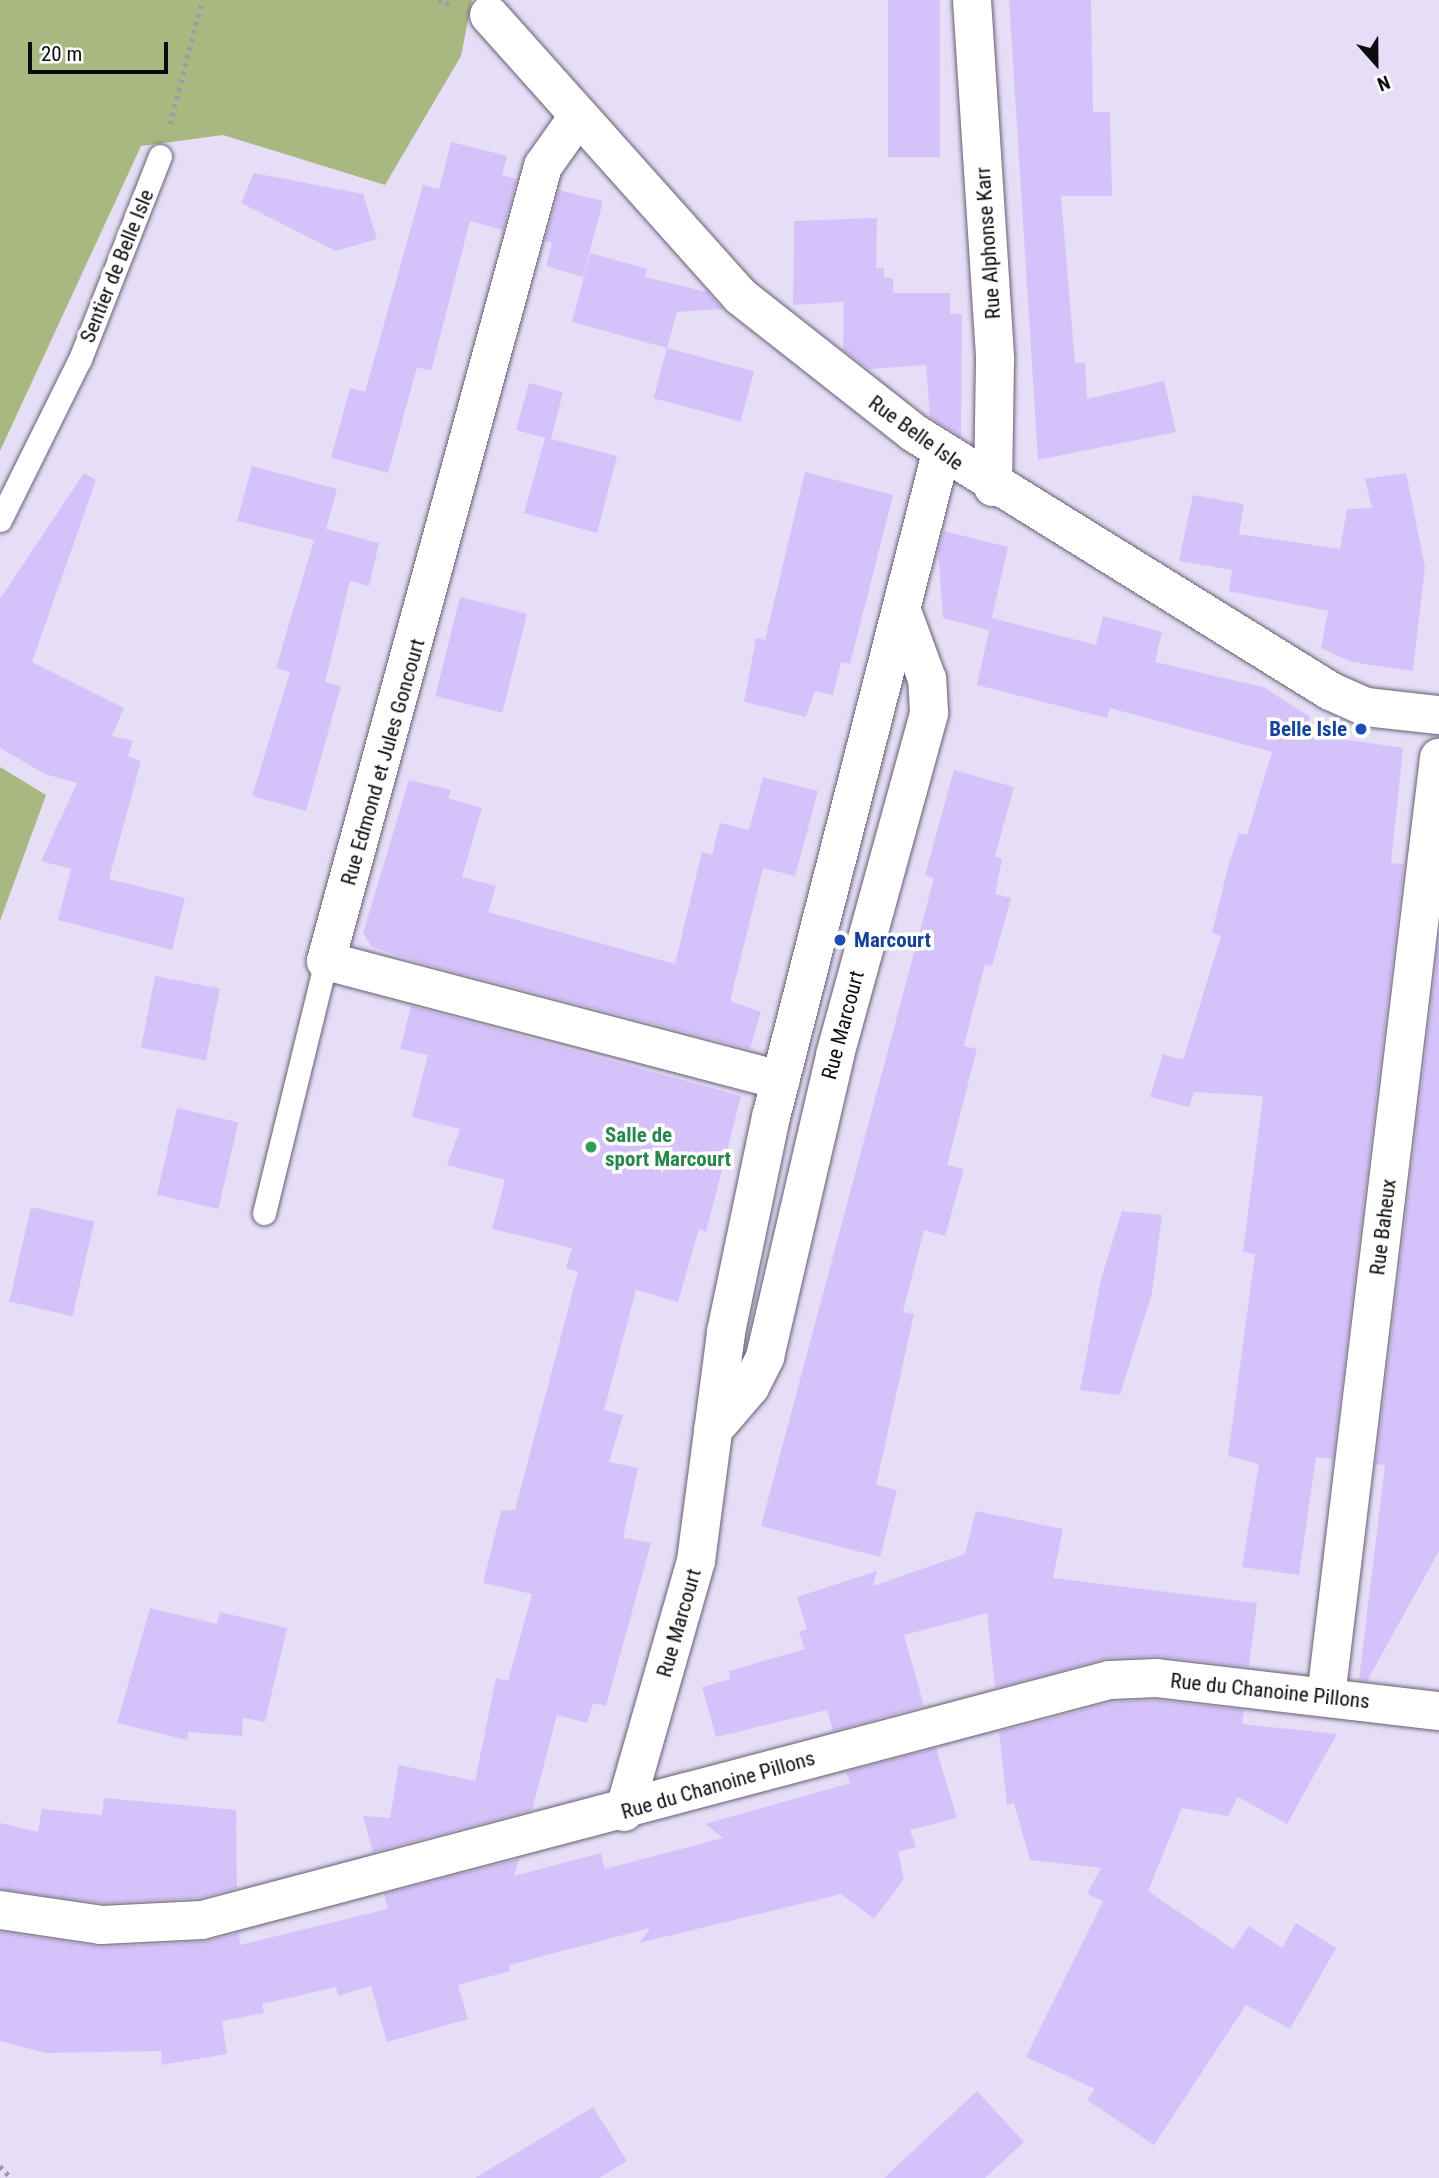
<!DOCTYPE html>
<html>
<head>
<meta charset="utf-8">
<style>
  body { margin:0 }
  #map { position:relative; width:1439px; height:2178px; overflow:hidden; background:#e6def6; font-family:"Roboto Condensed",sans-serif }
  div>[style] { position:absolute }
  .green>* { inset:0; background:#a9b881 }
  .building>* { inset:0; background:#d5c2fa; transform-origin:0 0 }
  .path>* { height:4.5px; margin-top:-2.25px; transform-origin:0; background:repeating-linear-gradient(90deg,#9f99ab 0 3.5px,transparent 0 8.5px) }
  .roads { filter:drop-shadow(0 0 2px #676074) drop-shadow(0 0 2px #676074) }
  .service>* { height:23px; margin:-11.5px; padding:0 11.5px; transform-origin:11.5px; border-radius:11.5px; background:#fff }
  .minor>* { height:38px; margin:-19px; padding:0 19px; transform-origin:19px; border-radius:19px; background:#fff }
  .dots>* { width:19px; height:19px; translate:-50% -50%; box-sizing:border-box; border:4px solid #fff; border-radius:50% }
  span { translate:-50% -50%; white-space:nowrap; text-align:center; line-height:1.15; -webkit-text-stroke:7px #fff; paint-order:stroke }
  .street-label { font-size:21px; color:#0d0b12 }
  .transit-label { font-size:21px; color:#164399; font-weight:700 }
  .right { translate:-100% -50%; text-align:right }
  .left { translate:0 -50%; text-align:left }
  .leisure-label { font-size:21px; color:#27864d; font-weight:700 }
  .north { position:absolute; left:1341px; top:28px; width:70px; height:70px; -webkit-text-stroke:5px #fff; paint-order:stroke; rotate:159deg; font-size:19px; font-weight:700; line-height:28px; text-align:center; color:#0d0b12 }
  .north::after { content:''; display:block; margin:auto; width:24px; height:32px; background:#0d0b12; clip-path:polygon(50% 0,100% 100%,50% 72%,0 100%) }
  .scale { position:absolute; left:28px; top:42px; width:140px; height:32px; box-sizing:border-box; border:4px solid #0d0b12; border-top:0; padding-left:9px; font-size:21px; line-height:24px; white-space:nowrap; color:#0d0b12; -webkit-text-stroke:5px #fff; paint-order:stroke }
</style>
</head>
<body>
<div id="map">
  <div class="green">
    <div style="clip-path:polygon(0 0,472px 0,461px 56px,385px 185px,223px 135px,141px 146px,0 451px)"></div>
    <div style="clip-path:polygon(0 767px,46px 795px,0 921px)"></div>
  </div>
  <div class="building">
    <div style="left:888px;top:0;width:52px;height:157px"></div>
    <div style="clip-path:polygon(1009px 0,1091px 0,1093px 112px,1110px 112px,1112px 196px,1061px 196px,1075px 363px,1085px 363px,1087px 399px,1164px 381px,1176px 432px,1038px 460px)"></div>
    <div style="clip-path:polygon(451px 142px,507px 156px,502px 175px,517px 179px,503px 230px,470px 221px,431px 371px,417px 367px,388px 473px,331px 458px,350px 388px,365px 392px,423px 185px,439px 189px)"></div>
    <div style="clip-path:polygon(254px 173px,363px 194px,377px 239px,336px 251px,241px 203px)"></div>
    <div style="clip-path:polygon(559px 190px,603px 201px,583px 277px,546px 266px,552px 243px,545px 241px)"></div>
    <div style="clip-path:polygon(877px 218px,876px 268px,884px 268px,884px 278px,893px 278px,893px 293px,950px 293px,950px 314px,962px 314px,961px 437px,930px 417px,926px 365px,869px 369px,843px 350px,844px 302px,793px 305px,794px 221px)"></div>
    <div style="clip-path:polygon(590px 253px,647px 269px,645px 277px,707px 292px,723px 309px,677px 312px,667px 348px,572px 322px)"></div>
    <div style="left:667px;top:348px;width:90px;height:52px;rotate:15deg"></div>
    <div style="clip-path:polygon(529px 383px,563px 392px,551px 439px,617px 456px,597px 533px,524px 513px,545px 438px,516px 430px)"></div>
    <div style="clip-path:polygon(252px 466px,337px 489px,326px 529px,379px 543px,369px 586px,350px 581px,325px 682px,341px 686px,306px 811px,252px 796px,290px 672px,276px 668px,314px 540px,237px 521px)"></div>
    <div style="clip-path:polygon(805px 472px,893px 495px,850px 664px,841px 662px,833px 695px,815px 691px,806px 717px,744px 702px,756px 638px,765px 640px)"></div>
    <div style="clip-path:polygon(84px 473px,96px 480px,32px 662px,124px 708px,112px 736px,133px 741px,128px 756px,141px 761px,109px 879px,185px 898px,172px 950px,58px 920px,71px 869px,41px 861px,77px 783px,45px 774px,0 748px,0 599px)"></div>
    <div style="clip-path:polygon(1406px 473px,1425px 567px,1413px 671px,1352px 662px,1321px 648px,1328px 611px,1229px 591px,1232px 570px,1179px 561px,1193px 495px,1244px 504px,1239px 534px,1340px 549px,1347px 509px,1372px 508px,1365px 479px)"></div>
    <div style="clip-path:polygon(944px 531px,1008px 547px,989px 630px,943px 618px,938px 551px)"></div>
    <div style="left:460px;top:597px;width:69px;height:102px;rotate:14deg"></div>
    <div style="clip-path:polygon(1103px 616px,1162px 632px,1155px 662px,1263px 687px,1310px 717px,1306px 734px,1403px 748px,1391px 863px,1404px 864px,1333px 1459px,1316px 1457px,1299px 1575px,1242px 1567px,1259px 1464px,1228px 1456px,1255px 1254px,1243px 1252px,1263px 1096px,1194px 1092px,1189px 1107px,1150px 1097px,1163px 1054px,1183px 1060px,1221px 936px,1212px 933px,1229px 863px,1239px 833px,1247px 835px,1272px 752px,1110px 708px,1107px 718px,977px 685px,992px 618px,1096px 645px)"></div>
    <div style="clip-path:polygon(954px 770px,1014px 787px,995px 856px,1002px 859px,995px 894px,1011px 898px,992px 966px,985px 964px,964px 1046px,977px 1049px,947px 1165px,964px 1169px,945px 1236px,924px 1230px,903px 1312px,914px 1314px,876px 1485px,897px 1490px,880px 1557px,761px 1526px,934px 878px,925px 875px)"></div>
    <div style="clip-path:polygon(763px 777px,818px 791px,795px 876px,763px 868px,730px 1001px,761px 1012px,750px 1049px,421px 963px,372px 947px,363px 933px,409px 780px,451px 790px,448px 798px,482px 808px,462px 877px,496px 886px,488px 912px,675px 964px,702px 852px,712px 855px,720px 823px,749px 830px)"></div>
    <div style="clip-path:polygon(1439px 941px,1439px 1551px,1367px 1681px,1359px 1680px,1385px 1465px,1376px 1464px)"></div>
    <div style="left:155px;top:976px;width:66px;height:73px;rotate:11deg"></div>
    <div style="clip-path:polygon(411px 1006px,741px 1096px,706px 1232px,699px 1229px,678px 1302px,636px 1290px,604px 1410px,623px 1415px,609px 1462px,638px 1468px,623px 1538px,651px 1543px,606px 1706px,593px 1703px,587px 1723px,557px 1715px,532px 1810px,373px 1852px,363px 1816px,390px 1818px,399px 1765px,475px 1781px,496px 1678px,508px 1681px,532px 1594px,483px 1583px,501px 1511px,515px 1510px,578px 1272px,566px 1268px,572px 1248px,492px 1229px,505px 1180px,447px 1165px,460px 1129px,412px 1117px,428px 1055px,400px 1049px)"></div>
    <div style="left:177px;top:1108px;width:63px;height:89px;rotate:13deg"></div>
    <div style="left:31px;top:1207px;width:65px;height:97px;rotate:13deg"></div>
    <div style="clip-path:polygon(1122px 1211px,1162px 1215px,1152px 1293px,1120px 1395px,1080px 1390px,1101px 1279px)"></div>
    <div style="clip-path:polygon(976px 1511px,1063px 1529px,1053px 1578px,1257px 1603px,1249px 1667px,1159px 1656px,1109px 1658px,995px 1688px,987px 1613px,904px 1635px,924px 1706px,833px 1731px,827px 1710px,716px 1737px,702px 1687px,730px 1679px,729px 1671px,805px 1649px,799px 1632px,807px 1629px,797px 1597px,877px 1571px,873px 1586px,965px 1554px)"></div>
    <div style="clip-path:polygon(150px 1608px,217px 1624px,220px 1612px,287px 1628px,265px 1722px,243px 1718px,242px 1736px,188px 1732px,187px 1740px,117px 1723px)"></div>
    <div style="clip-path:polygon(1156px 1700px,1244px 1710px,1242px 1724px,1337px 1734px,1287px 1824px,1238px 1797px,1228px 1816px,1182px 1808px,1148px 1891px,1233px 1949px,1249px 1926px,1282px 1948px,1296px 1923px,1336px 1948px,1290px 2029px,1246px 2005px,1154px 2145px,1087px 2100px,1095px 2089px,1026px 2057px,1103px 1901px,1087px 1894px,1101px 1868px,1030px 1860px,1014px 1803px,1007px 1805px,999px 1732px,1113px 1702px)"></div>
    <div style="clip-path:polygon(936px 1748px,957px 1818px,910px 1830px,916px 1847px,898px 1852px,904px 1879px,874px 1919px,841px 1894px,639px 1943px,650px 1928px,509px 1965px,510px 1971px,458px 1985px,468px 2019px,387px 2042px,371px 1986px,338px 1996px,336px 1987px,262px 2004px,264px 2013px,222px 2021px,227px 2054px,161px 2065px,162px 2051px,46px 2053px,0 2041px,0 1932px,102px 1947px,203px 1942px,239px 1933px,240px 1945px,388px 1909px,384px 1894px,519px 1859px,514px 1876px,601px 1853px,605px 1869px,723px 1838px,705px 1824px,850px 1783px,846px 1772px)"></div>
    <div style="clip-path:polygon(104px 1798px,236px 1810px,237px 1888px,199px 1898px,102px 1903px,0 1889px,0 1823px,38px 1832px,42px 1809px,102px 1815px)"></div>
    <div style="clip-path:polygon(977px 2091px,1024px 2142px,985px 2178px,884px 2178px)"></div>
    <div style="clip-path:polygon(593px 2107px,627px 2161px,599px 2178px,475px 2178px)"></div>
  </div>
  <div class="path">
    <div style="left:438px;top:0;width:13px;rotate:18deg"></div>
    <div style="left:170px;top:124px;width:128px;rotate:-75.5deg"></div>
    <div style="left:0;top:2166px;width:16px;rotate:47deg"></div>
  </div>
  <div class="roads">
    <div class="service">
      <div style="left:0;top:520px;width:180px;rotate:-63.6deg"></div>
      <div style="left:80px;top:359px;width:218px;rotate:-68.5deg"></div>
      <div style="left:264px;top:1213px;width:260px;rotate:-76.2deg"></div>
    </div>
    <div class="minor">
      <div style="left:972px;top:0;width:361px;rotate:86.3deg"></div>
      <div style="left:995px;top:360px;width:127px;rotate:90.9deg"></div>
      <div style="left:489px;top:15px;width:377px;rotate:48.2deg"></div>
      <div style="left:740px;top:296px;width:221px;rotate:38.2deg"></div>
      <div style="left:914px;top:433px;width:490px;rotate:31.8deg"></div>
      <div style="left:1330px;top:691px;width:39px;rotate:24deg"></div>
      <div style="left:1366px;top:707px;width:73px;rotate:6.3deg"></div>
      <div style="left:577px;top:118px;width:59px;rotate:125.3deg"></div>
      <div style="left:543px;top:166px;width:824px;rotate:105.27deg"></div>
      <div style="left:326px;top:961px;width:470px;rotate:14.7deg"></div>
      <div style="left:713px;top:1430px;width:57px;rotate:-49.3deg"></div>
      <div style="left:750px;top:1387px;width:34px;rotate:-63deg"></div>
      <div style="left:765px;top:1357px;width:310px;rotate:-76.9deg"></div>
      <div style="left:835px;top:1055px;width:355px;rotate:-74.6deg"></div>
      <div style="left:929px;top:713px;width:34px;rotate:-93deg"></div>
      <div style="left:927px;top:679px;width:72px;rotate:-110.2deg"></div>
      <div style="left:1326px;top:1697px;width:946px;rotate:-83.14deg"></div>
      <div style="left:624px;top:1812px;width:261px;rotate:-74deg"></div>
      <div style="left:696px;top:1561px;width:231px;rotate:-82.5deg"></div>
      <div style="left:726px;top:1332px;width:220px;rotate:-78.2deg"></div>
      <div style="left:771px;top:1117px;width:685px;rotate:-75.64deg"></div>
      <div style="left:0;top:1910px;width:102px;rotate:8.4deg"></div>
      <div style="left:101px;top:1925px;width:101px;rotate:-2.8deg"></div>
      <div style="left:202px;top:1920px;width:939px;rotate:-14.81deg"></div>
      <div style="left:1110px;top:1680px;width:47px;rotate:-2.4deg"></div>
      <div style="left:1157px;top:1678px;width:284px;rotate:6.7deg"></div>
    </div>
  </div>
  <div class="dots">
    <div style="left:1361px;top:729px;background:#1a4fb4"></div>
    <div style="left:840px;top:940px;background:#1a4fb4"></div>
    <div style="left:591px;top:1147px;background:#2e9e5b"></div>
  </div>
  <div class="street-label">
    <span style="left:988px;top:243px;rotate:-94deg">Rue Alphonse Karr</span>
    <span style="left:117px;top:266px;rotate:-68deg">Sentier de Belle Isle</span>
    <span style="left:916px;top:433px;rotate:36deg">Rue Belle Isle</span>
    <span style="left:383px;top:762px;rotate:-74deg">Rue Edmond et Jules Goncourt</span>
    <span style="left:843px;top:1025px;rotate:-75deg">Rue Marcourt</span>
    <span style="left:1383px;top:1227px;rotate:-83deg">Rue Baheux</span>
    <span style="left:679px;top:1623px;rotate:-74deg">Rue Marcourt</span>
    <span style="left:1270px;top:1691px;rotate:6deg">Rue du Chanoine Pillons</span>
    <span style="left:718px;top:1785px;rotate:-16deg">Rue du Chanoine Pillons</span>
  </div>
  <div class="transit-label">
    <span class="right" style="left:1347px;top:729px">Belle Isle</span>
    <span class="left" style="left:854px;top:940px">Marcourt</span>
  </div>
  <div class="leisure-label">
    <span class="left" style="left:605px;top:1147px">Salle de<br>sport Marcourt</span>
  </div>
  <div class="north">N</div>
  <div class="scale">20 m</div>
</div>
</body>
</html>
